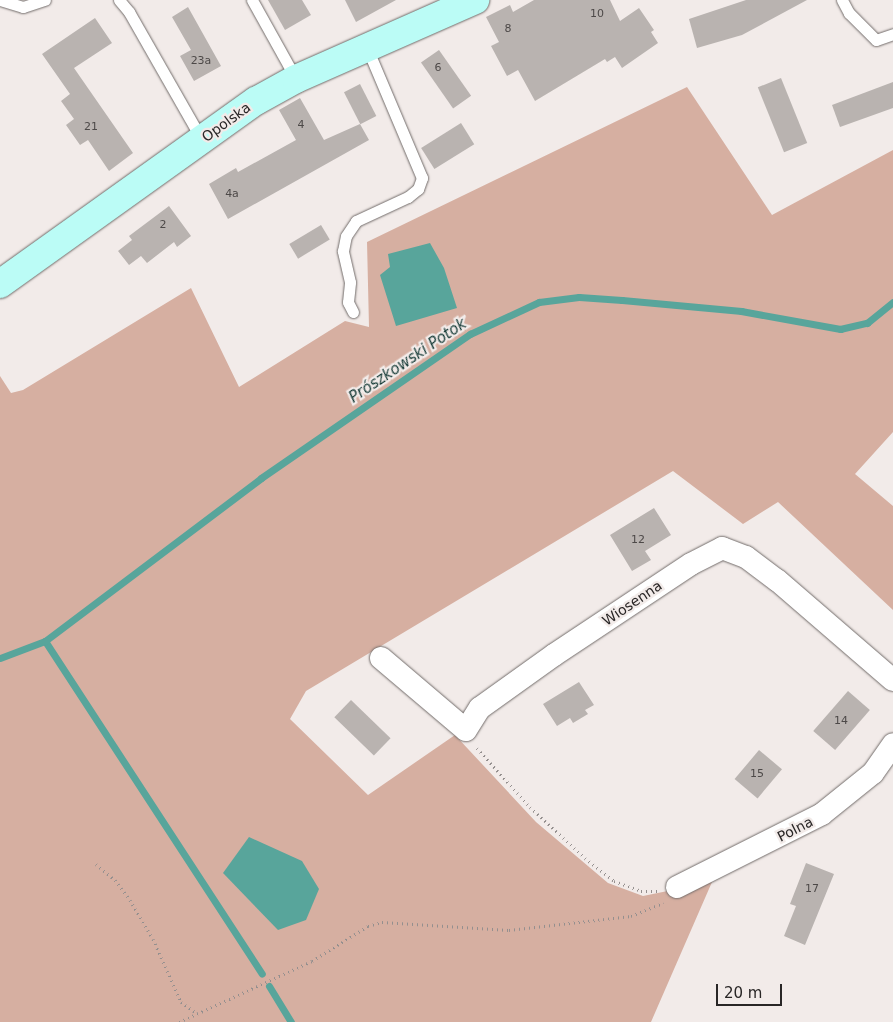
<!DOCTYPE html>
<html>
<head>
<meta charset="utf-8">
<style>
  body { margin:0 }
  #map { position:relative; width:893px; height:1022px; overflow:hidden; background:#f2ebe9; font-family:"DejaVu Sans",sans-serif }
  div>[style] { position:absolute }
  .green>* { inset:0; background:#d6afa1 }
  .water>* { inset:0; background:#58a59b }
  .stream>* { height:7px; margin:-3.5px; padding:0 3.5px; transform-origin:3.5px; border-radius:3.5px; background:#58a59b }
  .building>* { inset:0; background:#b9b3b0; transform-origin:0 0 }
  .path>* { height:3px; margin-top:-1.5px; transform-origin:0; background:repeating-linear-gradient(90deg,#948f8e 0 1px,transparent 0 5px) }
  .roads { filter:drop-shadow(0 0 1px #726c6a) drop-shadow(0 0 1px #726c6a) }
  .lane>* { height:11px; margin:-5.5px; padding:0 5.5px; transform-origin:5.5px; border-radius:5.5px; background:#fff }
  .street>* { height:22px; margin:-11px; padding:0 11px; transform-origin:11px; border-radius:11px; background:#fff }
  .secondary>* { height:28px; margin:-14px; padding:0 14px; transform-origin:14px; border-radius:14px; background:#bbfcf6 }
  span { translate:-50% -50%; white-space:nowrap; text-align:center; line-height:1.15; -webkit-text-stroke:4.5px #f2ebe9; paint-order:stroke }
  .number-label { font-size:11px; color:#4d4948 }
  .number-label span { -webkit-text-stroke-width:0 }
  .street-label { font-size:14px; color:#292626 }
  .water-label { font-size:15px; color:#153a36; font-style:italic }
  .scale { position:absolute; left:716px; top:984px; width:66px; height:22px; box-sizing:border-box; border:2px solid #292626; border-top:0; padding-left:6px; font-size:15px; line-height:18px; white-space:nowrap; color:#292626; -webkit-text-stroke:4px #f2ebe9; paint-order:stroke }
</style>
</head>
<body>
<div id="map">
  <div class="green">
    <div style="clip-path:polygon(687px 87px,772px 215px,893px 150px,893px 432px,855px 474px,893px 506px,893px 610px,778px 502px,743px 524px,673px 471px,306px 691px,290px 719px,368px 795px,455px 735px,536px 822px,608px 883px,643px 896px,712px 882px,651px 1022px,0 1022px,0 376px,11px 393px,23px 390px,191px 288px,239px 387px,345px 321px,369px 327px,367px 242px)"></div>
  </div>
  <div class="water">
    <div style="clip-path:polygon(430px 243px,444px 268px,457px 308px,396px 326px,380px 275px,390px 267px,388px 254px)"></div>
    <div style="clip-path:polygon(249px 837px,302px 861px,319px 889px,306px 920px,278px 930px,223px 873px)"></div>
  </div>
  <div class="stream">
    <div style="left:45px;top:641px;width:397px;rotate:56.9deg"></div>
    <div style="left:0;top:658px;width:48px;rotate:-20.7deg"></div>
    <div style="left:45px;top:641px;width:271px;rotate:-37deg"></div>
    <div style="left:261px;top:478px;width:254px;rotate:-34.6deg"></div>
    <div style="left:470px;top:334px;width:76px;rotate:-24.9deg"></div>
    <div style="left:539px;top:302px;width:40px;rotate:-7.1deg"></div>
    <div style="left:579px;top:297px;width:43px;rotate:4deg"></div>
    <div style="left:622px;top:300px;width:120px;rotate:5.3deg"></div>
    <div style="left:741px;top:311px;width:101px;rotate:10.3deg"></div>
    <div style="left:840px;top:329px;width:28px;rotate:-13deg"></div>
    <div style="left:867px;top:323px;width:33px;rotate:-39deg"></div>
    <div style="left:269px;top:986px;width:42px;rotate:58.6deg"></div>
  </div>
  <div class="building">
    <div style="clip-path:polygon(268px 0,302px 0,311px 15px,285px 30px)"></div>
    <div style="clip-path:polygon(345px 0,396px 0,356px 22px)"></div>
    <div style="clip-path:polygon(534px 0,610px 0,620px 21px,639px 8px,654px 30px,651px 32px,658px 43px,622px 68px,615px 57px,607px 62px,605px 59px,535px 101px,518px 70px,507px 76px,491px 46px,499px 42px,486px 17px,510px 5px,513px 12px)"></div>
    <div style="clip-path:polygon(746px 0,807px 0,742px 35px,697px 48px,689px 19px)"></div>
    <div style="clip-path:polygon(188px 7px,221px 66px,194px 81px,180px 56px,191px 50px,172px 17px)"></div>
    <div style="clip-path:polygon(95px 18px,112px 43px,74px 68px,133px 153px,109px 171px,88px 140px,80px 145px,66px 125px,74px 119px,61px 101px,70px 94px,42px 54px)"></div>
    <div style="left:439px;top:50px;width:56px;height:22px;rotate:55deg"></div>
    <div style="left:781px;top:78px;width:70px;height:25px;rotate:68deg"></div>
    <div style="clip-path:polygon(893px 82px,893px 108px,840px 127px,832px 105px)"></div>
    <div style="left:360px;top:84px;width:36px;height:18px;rotate:63deg"></div>
    <div style="clip-path:polygon(300px 98px,324px 140px,360px 124px,369px 140px,228px 219px,209px 184px,236px 168px,238px 172px,296px 140px,279px 110px)"></div>
    <div style="left:461px;top:123px;width:25px;height:47px;rotate:58deg"></div>
    <div style="clip-path:polygon(169px 206px,191px 236px,177px 247px,174px 242px,147px 263px,141px 256px,129px 265px,118px 251px,132px 240px,129px 236px)"></div>
    <div style="left:321px;top:225px;width:17px;height:37px;rotate:59deg"></div>
    <div style="clip-path:polygon(654px 508px,671px 535px,645px 551px,651px 560px,632px 571px,610px 535px)"></div>
    <div style="clip-path:polygon(579px 682px,594px 705px,585px 710px,588px 714px,573px 723px,570px 718px,557px 726px,543px 704px)"></div>
    <div style="left:848px;top:691px;width:29px;height:53px;rotate:41deg"></div>
    <div style="left:351px;top:700px;width:55px;height:24px;rotate:44deg"></div>
    <div style="left:759px;top:750px;width:30px;height:38px;rotate:40deg"></div>
    <div style="clip-path:polygon(806px 863px,834px 874px,805px 945px,784px 936px,796px 906px,790px 904px)"></div>
  </div>
  <div class="path">
    <div style="left:477px;top:748px;width:79px;rotate:48.1deg"></div>
    <div style="left:530px;top:807px;width:75px;rotate:42.8deg"></div>
    <div style="left:585px;top:858px;width:37px;rotate:38deg"></div>
    <div style="left:614px;top:881px;width:29px;rotate:20deg"></div>
    <div style="left:641px;top:891px;width:16px"></div>
    <div style="left:96px;top:864px;width:25px;rotate:40deg"></div>
    <div style="left:115px;top:880px;width:25px;rotate:53deg"></div>
    <div style="left:130px;top:900px;width:45px;rotate:59.5deg"></div>
    <div style="left:153px;top:939px;width:69px;rotate:66deg"></div>
    <div style="left:181px;top:1002px;width:19px;rotate:35deg"></div>
    <div style="left:179px;top:1022px;width:146px;rotate:-24.6deg"></div>
    <div style="left:312px;top:961px;width:66px;rotate:-32deg"></div>
    <div style="left:368px;top:926px;width:15px;rotate:-16deg"></div>
    <div style="left:382px;top:922px;width:127px;rotate:3.6deg"></div>
    <div style="left:509px;top:930px;width:123px;rotate:-6.5deg"></div>
    <div style="left:631px;top:916px;width:35px;rotate:-22deg"></div>
  </div>
  <div class="roads">
    <div class="lane">
      <div style="left:0;top:0;width:24px;rotate:17deg"></div>
      <div style="left:23px;top:7px;width:23px;rotate:-18deg"></div>
      <div style="left:119px;top:0;width:16px;rotate:50deg"></div>
      <div style="left:129px;top:12px;width:147px;rotate:60.3deg"></div>
      <div style="left:252px;top:0;width:90px;rotate:60.9deg"></div>
      <div style="left:842px;top:0;width:15px;rotate:62deg"></div>
      <div style="left:849px;top:13px;width:38px;rotate:45deg"></div>
      <div style="left:876px;top:40px;width:18px;rotate:-19deg"></div>
      <div style="left:353px;top:312px;width:11px;rotate:-117deg"></div>
      <div style="left:348px;top:302px;width:20px;rotate:-84deg"></div>
      <div style="left:350px;top:282px;width:32px;rotate:-103deg"></div>
      <div style="left:343px;top:251px;width:15px;rotate:-79deg"></div>
      <div style="left:346px;top:236px;width:18px;rotate:-56deg"></div>
      <div style="left:356px;top:221px;width:57px;rotate:-24.8deg"></div>
      <div style="left:408px;top:197px;width:13px;rotate:-39deg"></div>
      <div style="left:418px;top:189px;width:12px;rotate:-70deg"></div>
      <div style="left:422px;top:178px;width:141px;rotate:-112.9deg"></div>
    </div>
    <div class="street">
      <div style="left:381px;top:658px;width:111px;rotate:40.3deg"></div>
      <div style="left:466px;top:730px;width:26px;rotate:-58deg"></div>
      <div style="left:480px;top:708px;width:91px;rotate:-35.6deg"></div>
      <div style="left:554px;top:655px;width:164px;rotate:-33.6deg"></div>
      <div style="left:691px;top:564px;width:35px;rotate:-27deg"></div>
      <div style="left:722px;top:548px;width:26px;rotate:21deg"></div>
      <div style="left:746px;top:557px;width:39px;rotate:37deg"></div>
      <div style="left:777px;top:580px;width:153px;rotate:40.8deg"></div>
      <div style="left:677px;top:887px;width:162px;rotate:-26.7deg"></div>
      <div style="left:822px;top:814px;width:65px;rotate:-38.8deg"></div>
      <div style="left:873px;top:773px;width:35px;rotate:-55deg"></div>
    </div>
    <div class="secondary">
      <div style="left:0;top:284px;width:315px;rotate:-35.6deg"></div>
      <div style="left:256px;top:101px;width:46px;rotate:-28.8deg"></div>
      <div style="left:296px;top:79px;width:196px;rotate:-23.8deg"></div>
    </div>
  </div>
  <div class="number-label">
    <span style="left:597px;top:14px">10</span>
    <span style="left:508px;top:29px">8</span>
    <span style="left:201px;top:61px">23a</span>
    <span style="left:438px;top:68px">6</span>
    <span style="left:301px;top:125px">4</span>
    <span style="left:91px;top:127px">21</span>
    <span style="left:232px;top:194px">4a</span>
    <span style="left:163px;top:225px">2</span>
    <span style="left:638px;top:540px">12</span>
    <span style="left:841px;top:721px">14</span>
    <span style="left:757px;top:774px">15</span>
    <span style="left:812px;top:889px">17</span>
  </div>
  <div class="street-label">
    <span style="left:226px;top:122px;rotate:-36deg">Opolska</span>
    <span style="left:632px;top:603px;rotate:-34deg">Wiosenna</span>
    <span style="left:795px;top:829px;rotate:-27deg">Polna</span>
  </div>
  <div class="water-label">
    <span style="left:408px;top:361px;rotate:-34deg">Prószkowski Potok</span>
  </div>
  <div class="scale">20 m</div>
</div>
</body>
</html>
